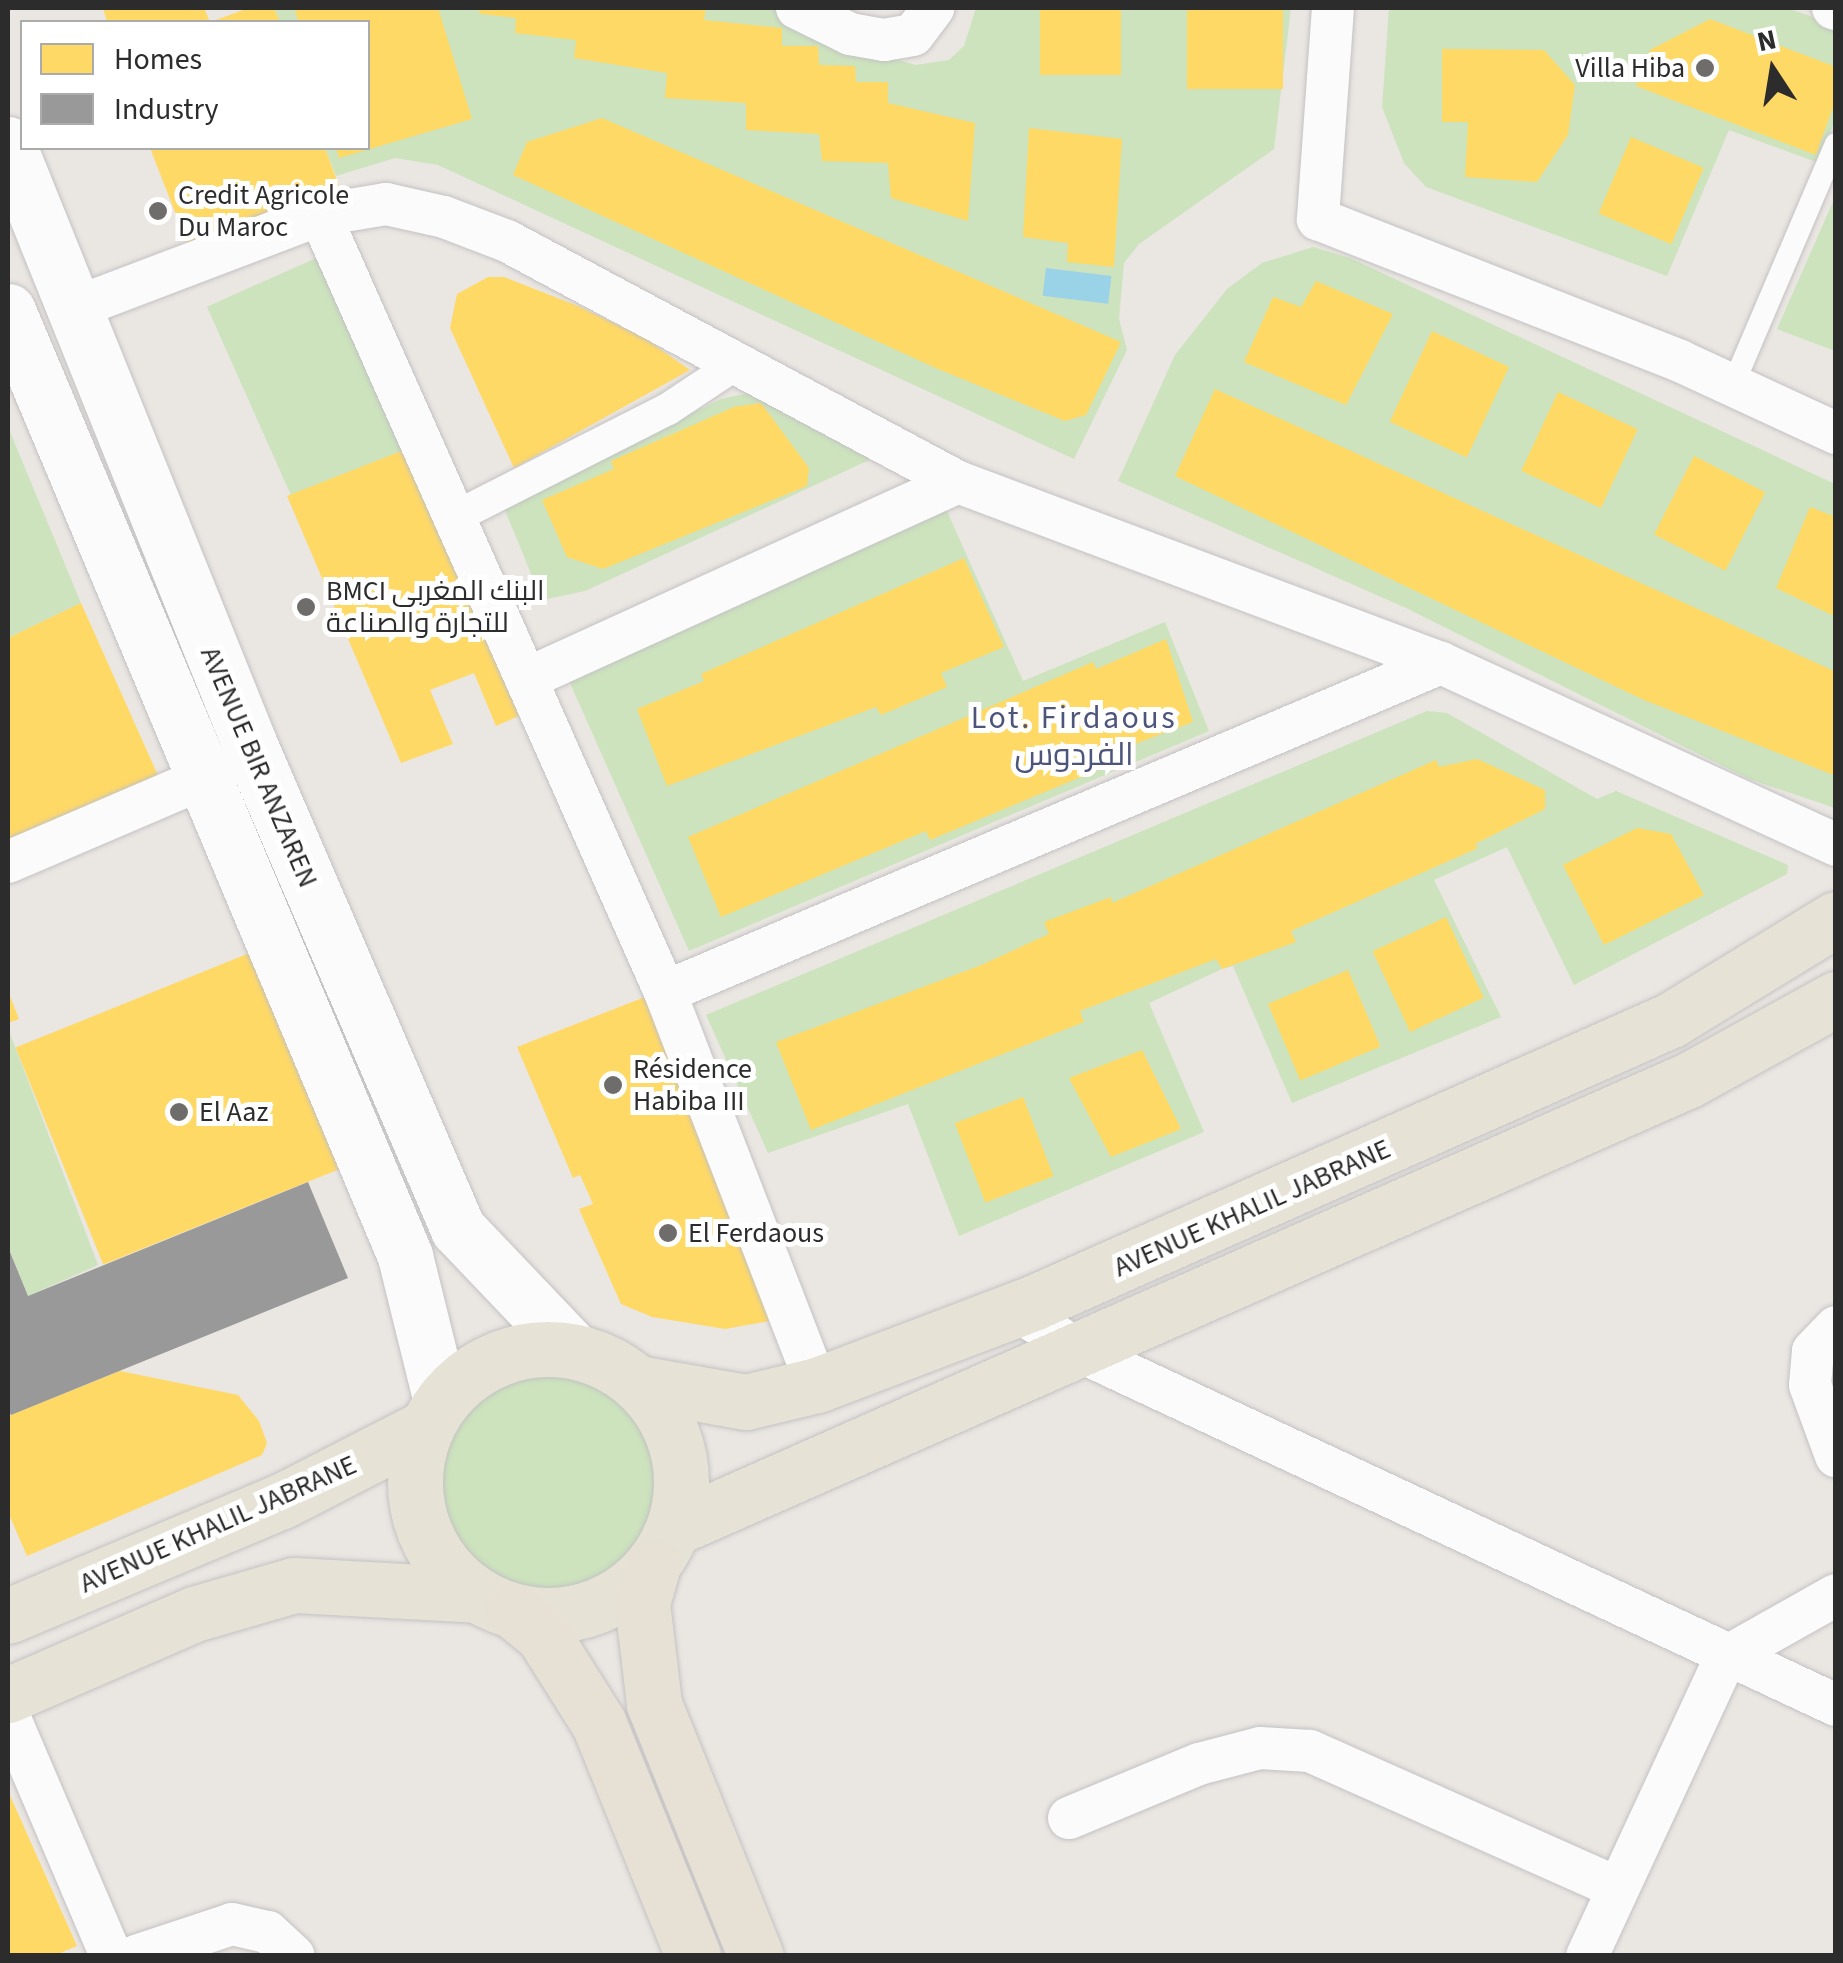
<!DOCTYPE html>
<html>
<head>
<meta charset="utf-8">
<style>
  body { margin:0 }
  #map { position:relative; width:1843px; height:1963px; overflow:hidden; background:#eae6e2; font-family:"Source Sans 3",Cairo,sans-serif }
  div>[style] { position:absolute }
  .green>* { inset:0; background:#cce3bd; transform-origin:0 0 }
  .round { border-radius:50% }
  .water>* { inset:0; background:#9ad2e8; transform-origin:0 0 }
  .homes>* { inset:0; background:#ffd966; transform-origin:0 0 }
  .industry>* { inset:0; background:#999 }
  .roads { filter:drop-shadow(0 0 2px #c3c2c3) drop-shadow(0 0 2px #c3c2c3) }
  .service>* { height:22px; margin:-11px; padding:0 11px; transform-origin:11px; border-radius:11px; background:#fcfbfb }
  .pedestrian>* { height:32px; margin:-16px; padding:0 16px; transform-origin:16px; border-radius:16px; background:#fcfbfb }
  .minor>* { height:42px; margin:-21px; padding:0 21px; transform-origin:21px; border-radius:21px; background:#fcfbfb }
  .secondary>* { height:55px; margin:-27.5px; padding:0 27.5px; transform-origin:27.5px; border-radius:27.5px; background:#fcfbfb }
  .primary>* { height:55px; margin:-27.5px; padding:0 27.5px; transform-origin:27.5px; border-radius:27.5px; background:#e6e2d5 }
  .primary>.ring { margin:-27.5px; padding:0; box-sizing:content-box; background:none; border:55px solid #e6e2d5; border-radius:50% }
  .trunk>* { height:55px; margin:-27.5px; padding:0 27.5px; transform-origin:27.5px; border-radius:27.5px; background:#e7e0d5 }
  .dots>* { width:28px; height:28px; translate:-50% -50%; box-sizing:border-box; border:5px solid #fff; border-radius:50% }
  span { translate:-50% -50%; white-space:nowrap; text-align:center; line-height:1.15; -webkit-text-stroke:10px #fff; paint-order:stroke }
  .poi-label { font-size:28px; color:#2c2c2c }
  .right { translate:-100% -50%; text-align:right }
  .left { translate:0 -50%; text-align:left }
  .street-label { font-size:28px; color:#2c2c2c }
  .quarter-label { font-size:32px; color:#4e557b; letter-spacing:2.5px }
  .frame { position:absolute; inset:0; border:10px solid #2c2c2c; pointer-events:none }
  .legend { position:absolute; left:20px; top:20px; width:350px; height:130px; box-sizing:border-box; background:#fff; border:2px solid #ababab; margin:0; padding:12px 18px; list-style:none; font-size:30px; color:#2c2c2c }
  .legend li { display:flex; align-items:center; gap:20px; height:50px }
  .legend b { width:50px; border:2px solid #ababab }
  .north { position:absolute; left:1723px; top:20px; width:100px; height:100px; -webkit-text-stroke:8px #fff; paint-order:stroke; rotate:348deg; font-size:28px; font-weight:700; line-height:40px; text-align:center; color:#2c2c2c }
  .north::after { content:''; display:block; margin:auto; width:35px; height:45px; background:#2c2c2c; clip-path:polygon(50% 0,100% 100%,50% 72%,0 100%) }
</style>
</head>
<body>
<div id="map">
  <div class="green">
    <div style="clip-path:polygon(274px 8px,771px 8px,861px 50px,916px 65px,949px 60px,964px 46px,976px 8px,1291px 8px,1274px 149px,1139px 244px,1124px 263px,1119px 319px,1127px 350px,1074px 459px,438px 165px,395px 158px,336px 176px,325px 148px,368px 148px,368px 22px,280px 22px)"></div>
    <div style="clip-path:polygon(1389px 8px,1787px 8px,1835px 25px,1835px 120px,1819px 163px,1729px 130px,1667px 276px,1426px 187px,1404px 163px,1382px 107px)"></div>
    <div style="clip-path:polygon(1835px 197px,1836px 351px,1835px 351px,1777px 329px)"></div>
    <div style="clip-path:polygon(1313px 247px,1350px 258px,1835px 484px,1835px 808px,1749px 779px,1406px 608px,1118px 481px,1175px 355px,1227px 289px,1262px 263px)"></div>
    <div style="left:323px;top:255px;width:211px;height:127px;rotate:66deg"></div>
    <div style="clip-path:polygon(748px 393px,880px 455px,585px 591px,542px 600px,504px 508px,721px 399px)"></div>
    <div style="clip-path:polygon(8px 427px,81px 603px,8px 638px)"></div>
    <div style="clip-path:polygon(946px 509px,1023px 681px,1165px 622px,1209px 731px,689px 951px,566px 674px)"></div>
    <div style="clip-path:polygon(1427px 711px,1447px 713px,1597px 799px,1616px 791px,1788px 865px,1787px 874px,1574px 985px,1507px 847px,1434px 880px,1501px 1017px,1292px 1103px,1233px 966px,1222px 969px,1149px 1003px,1204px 1132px,959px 1236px,908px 1104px,768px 1153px,706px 1015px)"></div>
    <div style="clip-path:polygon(8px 1028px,98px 1265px,28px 1296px,8px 1246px)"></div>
    <div class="round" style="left:439px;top:1370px;width:220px;height:220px"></div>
  </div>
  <div class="water">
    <div style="left:1046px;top:268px;width:66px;height:28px;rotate:7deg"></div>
  </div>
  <div class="homes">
    <div style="clip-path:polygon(103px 8px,204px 8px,210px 22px,249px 8px,274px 8px,280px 22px,107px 22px)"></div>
    <div style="clip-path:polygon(294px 8px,438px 8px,472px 119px,339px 158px,336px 148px,368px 148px,368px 22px,299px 22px)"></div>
    <div style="clip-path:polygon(477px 8px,706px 8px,704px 20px,782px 28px,782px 46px,818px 46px,819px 65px,855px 66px,856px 82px,888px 82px,888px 103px,975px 123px,968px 221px,891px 198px,888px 163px,822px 161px,819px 134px,746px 130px,746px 103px,665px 98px,667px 73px,574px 58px,576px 40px,515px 33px,516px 18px,481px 14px)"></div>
    <div style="left:1040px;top:8px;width:81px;height:67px"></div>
    <div style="left:1187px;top:8px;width:96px;height:81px"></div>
    <div style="clip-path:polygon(1710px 19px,1836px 67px,1836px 99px,1816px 155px,1636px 86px,1650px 50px)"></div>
    <div style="clip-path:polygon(1442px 49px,1544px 50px,1575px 85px,1568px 135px,1537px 182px,1465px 177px,1468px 122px,1442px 122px)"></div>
    <div style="clip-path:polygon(602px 118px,1121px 342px,1086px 415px,1065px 421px,938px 369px,513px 175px,527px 142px)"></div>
    <div style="clip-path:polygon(1029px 128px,1122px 139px,1114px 267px,1067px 262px,1068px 243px,1023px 237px)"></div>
    <div style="left:1631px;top:137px;width:79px;height:83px;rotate:23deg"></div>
    <div style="clip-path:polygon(150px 148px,325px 148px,339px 186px,330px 199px,191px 253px)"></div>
    <div style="clip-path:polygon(488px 277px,504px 277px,578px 306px,643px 337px,690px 370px,514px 468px,450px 328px,457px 294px)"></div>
    <div style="clip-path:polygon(1316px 281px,1393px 314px,1346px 405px,1244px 362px,1273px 297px,1301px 307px)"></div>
    <div style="left:1432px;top:331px;width:85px;height:100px;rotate:25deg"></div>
    <div style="clip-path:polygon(1215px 389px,1836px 672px,1836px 776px,1644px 700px,1175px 476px)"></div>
    <div style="left:1558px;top:392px;width:88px;height:87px;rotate:25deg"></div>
    <div style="clip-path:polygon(761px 403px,809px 468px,807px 486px,603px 569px,567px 557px,542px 500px,614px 469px,611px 461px,734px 407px)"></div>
    <div style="clip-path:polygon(409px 448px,523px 714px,496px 726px,474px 673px,430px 690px,453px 744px,401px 763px,287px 496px)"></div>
    <div style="left:1694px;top:456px;width:80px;height:88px;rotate:27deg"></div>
    <div style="clip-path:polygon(1810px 507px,1836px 517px,1836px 617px,1776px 588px)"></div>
    <div style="clip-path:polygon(964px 558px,1004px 647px,941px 673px,947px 687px,881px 715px,876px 707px,667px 786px,637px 709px,704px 681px,701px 674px)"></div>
    <div style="clip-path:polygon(81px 603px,160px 780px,8px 842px,8px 638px)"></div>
    <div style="clip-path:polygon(1166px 639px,1193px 722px,1127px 747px,1131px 756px,930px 840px,926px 831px,721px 917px,688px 837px,1093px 662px,1096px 669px)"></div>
    <div style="clip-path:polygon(1477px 759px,1545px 790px,1545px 809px,1475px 844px,1478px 848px,1291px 931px,1296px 942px,1222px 969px,1216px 959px,1080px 1011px,1084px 1022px,811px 1130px,776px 1042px,979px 966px,1049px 934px,1044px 922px,1111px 897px,1112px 903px,1436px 760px,1439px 767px)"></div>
    <div style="clip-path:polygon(1637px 828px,1671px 834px,1704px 895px,1604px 945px,1563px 865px)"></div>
    <div style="left:1446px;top:917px;width:89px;height:81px;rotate:65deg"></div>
    <div style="left:252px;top:952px;width:234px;height:255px;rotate:68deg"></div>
    <div style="left:1348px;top:970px;width:83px;height:87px;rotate:67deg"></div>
    <div style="clip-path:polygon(8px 991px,19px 1019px,8px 1023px)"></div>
    <div style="clip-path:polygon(655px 993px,781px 1319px,725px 1329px,652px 1317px,621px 1304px,579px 1209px,593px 1204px,580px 1175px,573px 1178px,517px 1047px)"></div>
    <div style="clip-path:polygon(1142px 1050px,1181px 1129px,1111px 1157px,1069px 1078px)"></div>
    <div style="left:1023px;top:1097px;width:85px;height:73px;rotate:69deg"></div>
    <div style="clip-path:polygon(120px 1371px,238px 1395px,259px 1421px,267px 1443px,262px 1455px,27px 1556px,8px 1512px,8px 1416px)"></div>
    <div style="clip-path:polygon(8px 1791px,77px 1946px,53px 1956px,8px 1956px)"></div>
  </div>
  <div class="industry">
    <div style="clip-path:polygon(308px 1182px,348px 1278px,11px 1415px,8px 1410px,8px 1247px,28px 1296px)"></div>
  </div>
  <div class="roads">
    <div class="service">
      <div style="left:1733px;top:385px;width:262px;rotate:-66.9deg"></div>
    </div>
    <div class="pedestrian">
      <div style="left:453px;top:518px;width:241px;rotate:-26.9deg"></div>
      <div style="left:668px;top:409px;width:82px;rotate:-33.5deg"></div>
    </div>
    <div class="minor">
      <div style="left:797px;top:8px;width:59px;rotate:26.1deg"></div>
      <div style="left:850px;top:34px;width:35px;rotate:10deg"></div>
      <div style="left:884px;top:40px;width:29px;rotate:-10deg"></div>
      <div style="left:913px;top:35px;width:34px;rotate:-53deg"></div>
      <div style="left:1333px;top:8px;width:212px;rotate:94.1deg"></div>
      <div style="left:1318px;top:219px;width:389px;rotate:21.4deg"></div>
      <div style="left:1680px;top:361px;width:172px;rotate:24.8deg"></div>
      <div style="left:1833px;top:8px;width:3px;rotate:18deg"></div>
      <div style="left:320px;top:215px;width:850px;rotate:66.06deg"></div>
      <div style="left:665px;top:992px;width:421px;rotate:68.9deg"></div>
      <div style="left:72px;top:309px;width:265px;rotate:-20.8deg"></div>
      <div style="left:320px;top:215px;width:67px;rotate:-9.5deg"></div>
      <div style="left:386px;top:204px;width:59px;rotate:12.6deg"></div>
      <div style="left:444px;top:217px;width:67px;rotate:20.9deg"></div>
      <div style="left:507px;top:241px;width:511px;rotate:28.12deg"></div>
      <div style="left:958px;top:482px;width:516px;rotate:20.54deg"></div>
      <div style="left:1441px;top:663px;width:435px;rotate:24.7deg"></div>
      <div style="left:526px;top:679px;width:475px;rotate:-24.5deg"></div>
      <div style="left:8px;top:862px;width:211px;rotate:-23.2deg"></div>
      <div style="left:665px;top:992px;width:843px;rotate:-22.98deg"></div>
      <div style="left:1015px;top:1309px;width:79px;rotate:33.1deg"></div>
      <div style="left:1081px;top:1352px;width:833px;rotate:25.06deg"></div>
      <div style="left:1836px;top:1327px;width:33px;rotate:134deg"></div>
      <div style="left:1813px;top:1351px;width:34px;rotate:95deg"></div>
      <div style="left:1810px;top:1385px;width:76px;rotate:69.9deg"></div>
      <div style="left:8px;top:1714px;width:263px;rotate:66.9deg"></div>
      <div style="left:1069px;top:1818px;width:141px;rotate:-22.6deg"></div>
      <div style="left:1199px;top:1764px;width:63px;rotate:-14.7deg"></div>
      <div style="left:1260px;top:1748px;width:50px;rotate:3.4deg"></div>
      <div style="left:1310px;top:1751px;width:336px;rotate:24deg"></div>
      <div style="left:136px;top:1956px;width:101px;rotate:-18.4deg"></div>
      <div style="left:232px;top:1924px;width:37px;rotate:13deg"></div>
      <div style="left:268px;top:1932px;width:35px;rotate:43deg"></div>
      <div style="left:1587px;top:1956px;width:330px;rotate:-65.1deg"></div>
      <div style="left:1726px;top:1657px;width:126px;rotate:-29.4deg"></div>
    </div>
    <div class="secondary">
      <div style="left:8px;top:144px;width:646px;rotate:68.08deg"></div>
      <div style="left:249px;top:743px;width:529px;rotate:66.73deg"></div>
      <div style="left:458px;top:1229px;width:168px;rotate:46.4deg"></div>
      <div style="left:8px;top:311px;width:1025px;rotate:67.21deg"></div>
      <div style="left:405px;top:1256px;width:149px;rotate:76.1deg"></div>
    </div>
    <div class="primary">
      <div class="ring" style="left:415px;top:1349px;width:211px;height:211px"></div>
      <div style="left:638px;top:1383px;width:110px;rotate:10deg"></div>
      <div style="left:746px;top:1402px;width:73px;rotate:-13.5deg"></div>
      <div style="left:817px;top:1385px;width:233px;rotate:-20.8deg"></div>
      <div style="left:1035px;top:1302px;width:696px;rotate:-23.91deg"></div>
      <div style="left:1671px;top:1020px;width:193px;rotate:-31.5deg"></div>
      <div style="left:674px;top:1528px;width:1109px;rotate:-23.82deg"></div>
      <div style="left:1689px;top:1080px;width:168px;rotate:-28.9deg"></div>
      <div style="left:8px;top:1616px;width:297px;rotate:-22.8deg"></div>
      <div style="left:282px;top:1501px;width:162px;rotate:-27.2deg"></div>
      <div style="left:8px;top:1695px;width:203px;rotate:-23.5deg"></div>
      <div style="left:194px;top:1614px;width:104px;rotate:-16.2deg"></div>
      <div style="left:294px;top:1585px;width:183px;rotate:3.1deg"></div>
    </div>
    <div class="trunk">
      <div style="left:653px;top:1565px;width:40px;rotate:106deg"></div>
      <div style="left:642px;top:1603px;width:102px;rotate:83.2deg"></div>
      <div style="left:654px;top:1704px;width:272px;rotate:68deg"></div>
      <div style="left:512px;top:1610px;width:40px;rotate:39deg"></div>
      <div style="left:543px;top:1635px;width:105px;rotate:57.8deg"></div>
      <div style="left:599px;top:1724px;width:250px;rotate:67.9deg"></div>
    </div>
  </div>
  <div class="dots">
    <div style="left:1705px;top:68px;background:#6e6d6c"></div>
    <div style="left:158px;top:211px;background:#6e6d6c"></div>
    <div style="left:306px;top:607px;background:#6e6d6c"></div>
    <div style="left:613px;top:1085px;background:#6e6d6c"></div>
    <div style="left:179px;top:1112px;background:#6e6d6c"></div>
    <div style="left:668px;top:1233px;background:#6e6d6c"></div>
  </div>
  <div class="poi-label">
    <span class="right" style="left:1685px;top:68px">Villa Hiba</span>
    <span class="left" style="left:178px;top:211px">Credit Agricole<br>Du Maroc</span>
    <span class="left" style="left:326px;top:607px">BMCI البنك المغربي<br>للتجارة والصناعة</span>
    <span class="left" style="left:633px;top:1085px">Résidence<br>Habiba III</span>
    <span class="left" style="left:199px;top:1112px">El Aaz</span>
    <span class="left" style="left:688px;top:1233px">El Ferdaous</span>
  </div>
  <div class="street-label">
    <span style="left:259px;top:767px;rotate:67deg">AVENUE BIR ANZAREN</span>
    <span style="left:1252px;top:1208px;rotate:-24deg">AVENUE KHALIL JABRANE</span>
    <span style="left:218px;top:1524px;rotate:-24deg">AVENUE KHALIL JABRANE</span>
  </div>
  <div class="quarter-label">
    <span style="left:1074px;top:737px">Lot. Firdaous<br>الفردوس</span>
  </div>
  <div class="frame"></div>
  <ul class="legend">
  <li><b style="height:28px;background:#ffd966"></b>Homes</li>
  <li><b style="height:28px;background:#999"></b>Industry</li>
  </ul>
  <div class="north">N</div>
</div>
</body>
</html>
